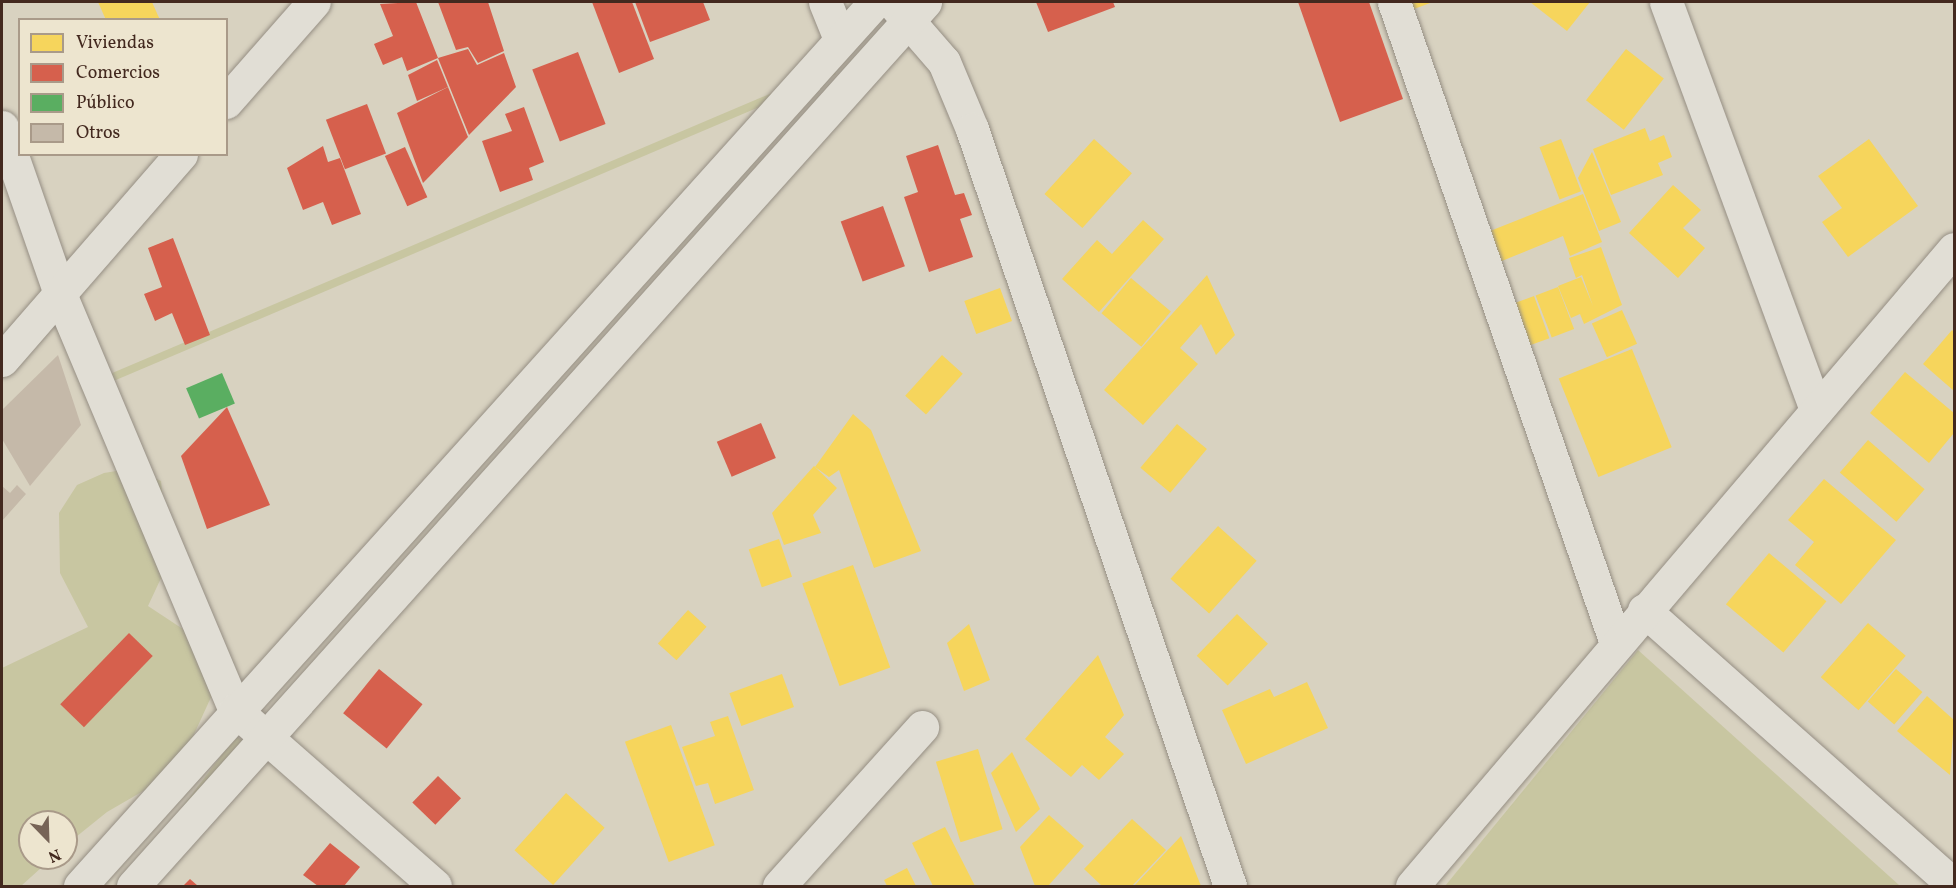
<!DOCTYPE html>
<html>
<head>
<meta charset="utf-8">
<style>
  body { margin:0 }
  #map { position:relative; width:1956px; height:888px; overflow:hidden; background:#d8d2c0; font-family:Vollkorn,serif }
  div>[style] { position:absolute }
  .green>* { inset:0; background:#c8c6a1; transform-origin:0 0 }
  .homes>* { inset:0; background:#f6d55c; transform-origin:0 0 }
  .shops>* { inset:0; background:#d6604d; transform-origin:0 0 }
  .public>* { inset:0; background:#5aae61; transform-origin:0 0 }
  .building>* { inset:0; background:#c5b9a9 }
  .roads { filter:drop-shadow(0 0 2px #958e83) drop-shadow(0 0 2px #958e83) }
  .minor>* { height:33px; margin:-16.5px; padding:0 16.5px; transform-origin:16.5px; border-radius:16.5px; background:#e1ded5 }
  .secondary>* { height:33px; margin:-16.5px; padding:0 16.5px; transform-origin:16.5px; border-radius:16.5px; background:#e1ded5 }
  span { translate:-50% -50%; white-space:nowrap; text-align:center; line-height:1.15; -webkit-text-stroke:6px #ede5cf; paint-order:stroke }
  .frame { position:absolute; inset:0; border:3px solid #43291f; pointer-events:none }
  .legend { position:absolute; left:18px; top:18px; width:210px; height:138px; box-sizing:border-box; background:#ede5cf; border:2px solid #a99a89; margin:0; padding:8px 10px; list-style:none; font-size:18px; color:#43291f }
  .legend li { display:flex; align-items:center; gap:12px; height:30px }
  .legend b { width:30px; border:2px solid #a99a89 }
  .north { position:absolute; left:18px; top:810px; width:60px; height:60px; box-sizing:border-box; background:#ede5cf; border:2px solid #a99a89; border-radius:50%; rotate:157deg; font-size:16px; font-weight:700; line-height:24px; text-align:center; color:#43291f }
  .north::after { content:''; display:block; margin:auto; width:21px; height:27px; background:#776457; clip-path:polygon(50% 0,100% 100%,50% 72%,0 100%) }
</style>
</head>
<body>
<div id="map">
  <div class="green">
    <div style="left:833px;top:67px;width:8px;height:815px;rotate:67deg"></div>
    <div style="clip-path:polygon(135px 468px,161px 481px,167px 544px,162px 576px,148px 606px,198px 639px,212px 695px,185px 754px,164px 779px,107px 812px,66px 845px,66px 822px,30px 822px,30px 858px,52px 858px,21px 886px,2px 886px,2px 668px,88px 627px,60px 573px,59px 513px,77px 485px,104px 473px)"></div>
    <div style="clip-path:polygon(1638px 650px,1899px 885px,1898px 886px,1445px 886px)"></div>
    <div style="left:236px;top:736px;width:10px;height:201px;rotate:37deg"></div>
  </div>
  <div class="homes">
    <div style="clip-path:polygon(98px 2px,152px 2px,160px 20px,106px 20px)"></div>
    <div style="clip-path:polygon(1411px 2px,1433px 2px,1414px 9px)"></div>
    <div style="clip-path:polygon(1530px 2px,1590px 2px,1567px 31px)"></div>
    <div style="left:1626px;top:49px;width:48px;height:65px;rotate:38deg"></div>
    <div style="clip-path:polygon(1645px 128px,1650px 141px,1664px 135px,1672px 157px,1658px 163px,1663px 175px,1611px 195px,1593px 149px)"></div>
    <div style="left:1094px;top:139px;width:51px;height:74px;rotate:42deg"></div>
    <div style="left:1561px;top:139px;width:56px;height:23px;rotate:69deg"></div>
    <div style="clip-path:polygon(1869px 139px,1918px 206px,1848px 257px,1822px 222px,1842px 208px,1818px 176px)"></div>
    <div style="clip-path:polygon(1592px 152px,1621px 222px,1599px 231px,1578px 178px)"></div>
    <div style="clip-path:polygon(1673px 185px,1701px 210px,1683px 228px,1705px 248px,1678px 278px,1629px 233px)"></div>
    <div style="clip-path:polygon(1583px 194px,1602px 242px,1570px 256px,1563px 236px,1497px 263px,1485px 233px)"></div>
    <div style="clip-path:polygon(1143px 220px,1164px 239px,1099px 312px,1062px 279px,1097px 240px,1112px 254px)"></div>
    <div style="clip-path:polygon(1601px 247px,1622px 305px,1584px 324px,1580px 314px,1571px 318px,1558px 286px,1581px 277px,1593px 306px,1582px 275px,1576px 278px,1569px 258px)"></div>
    <div style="clip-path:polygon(1207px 275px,1235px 335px,1216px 355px,1201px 324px,1180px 348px,1198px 364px,1143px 425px,1104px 390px)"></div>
    <div style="left:1131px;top:278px;width:52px;height:46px;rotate:40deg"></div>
    <div style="left:1558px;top:287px;width:45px;height:24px;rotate:69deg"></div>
    <div style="left:1000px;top:288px;width:35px;height:38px;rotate:70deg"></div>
    <div style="left:1534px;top:296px;width:45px;height:25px;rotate:70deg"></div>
    <div style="left:1622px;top:310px;width:37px;height:33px;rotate:66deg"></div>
    <div style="clip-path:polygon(1952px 330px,1954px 332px,1954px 391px,1923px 364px)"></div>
    <div style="left:1632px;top:349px;width:106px;height:79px;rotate:68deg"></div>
    <div style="left:942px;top:355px;width:28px;height:55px;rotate:42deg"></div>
    <div style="clip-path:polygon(1905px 372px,1954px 413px,1954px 433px,1929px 463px,1870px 413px)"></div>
    <div style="clip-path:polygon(853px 414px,871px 430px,921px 551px,874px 568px,839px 470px,829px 477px,815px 467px)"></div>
    <div style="left:1177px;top:424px;width:39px;height:57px;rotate:40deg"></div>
    <div style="left:1868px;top:440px;width:75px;height:43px;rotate:41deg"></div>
    <div style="clip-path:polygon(814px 466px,837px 488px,813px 515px,821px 533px,784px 545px,772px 513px)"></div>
    <div style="clip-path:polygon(1824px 479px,1896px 540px,1841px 604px,1795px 565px,1814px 542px,1788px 520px)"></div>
    <div style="left:1218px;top:526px;width:52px;height:71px;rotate:42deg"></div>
    <div style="left:779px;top:539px;width:40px;height:32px;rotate:71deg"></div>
    <div style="left:1769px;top:553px;width:75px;height:67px;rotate:40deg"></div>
    <div style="left:853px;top:565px;width:109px;height:54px;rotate:70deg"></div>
    <div style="left:688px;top:610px;width:25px;height:45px;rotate:42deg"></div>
    <div style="left:1237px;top:614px;width:43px;height:58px;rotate:44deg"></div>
    <div style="left:1868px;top:623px;width:50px;height:72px;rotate:41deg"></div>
    <div style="clip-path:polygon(969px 624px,990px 680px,964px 691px,947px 643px)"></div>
    <div style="clip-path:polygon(1098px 655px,1124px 715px,1105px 737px,1124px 754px,1099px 780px,1082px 765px,1071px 777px,1025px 739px)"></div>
    <div style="left:1896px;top:669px;width:35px;height:43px;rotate:41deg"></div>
    <div style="left:782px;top:674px;width:35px;height:56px;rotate:70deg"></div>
    <div style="clip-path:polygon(1307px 682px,1328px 728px,1246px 764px,1222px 710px,1270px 689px,1274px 697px)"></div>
    <div style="clip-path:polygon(1927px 696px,1954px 720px,1950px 775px,1897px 731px)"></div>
    <div style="clip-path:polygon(728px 716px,754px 790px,715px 804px,708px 783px,696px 786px,682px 747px,715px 736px,710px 722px)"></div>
    <div style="left:671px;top:725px;width:128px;height:49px;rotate:70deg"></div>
    <div style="left:978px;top:749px;width:84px;height:44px;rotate:73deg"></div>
    <div style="clip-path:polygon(1012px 752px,1040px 809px,1016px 832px,991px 773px)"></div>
    <div style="left:566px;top:793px;width:52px;height:77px;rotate:42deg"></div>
    <div style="clip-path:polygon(1049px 815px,1084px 846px,1048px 886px,1035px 886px,1020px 847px)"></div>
    <div style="clip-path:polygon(1132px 819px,1166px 850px,1132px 886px,1102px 886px,1084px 869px)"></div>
    <div style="clip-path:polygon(945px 827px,975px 886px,933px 886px,912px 843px)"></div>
    <div style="clip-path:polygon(1181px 836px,1201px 886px,1134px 886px)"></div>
    <div style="clip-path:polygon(907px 868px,916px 886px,887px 886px,884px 880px)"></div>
  </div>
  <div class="shops">
    <div style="clip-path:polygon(416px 2px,438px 58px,468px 49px,477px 65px,504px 53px,516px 87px,469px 135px,438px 58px,407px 71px,402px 57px,383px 65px,374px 44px,393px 36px,380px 4px)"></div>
    <div style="clip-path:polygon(438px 2px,488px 2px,504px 51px,478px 63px,468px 47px,456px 50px)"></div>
    <div style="clip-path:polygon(592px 2px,632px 2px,654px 59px,619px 73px)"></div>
    <div style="clip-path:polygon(635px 2px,703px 2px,710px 20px,650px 42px)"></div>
    <div style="clip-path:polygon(1036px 2px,1113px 2px,1115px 7px,1048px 32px)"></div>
    <div style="clip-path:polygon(1298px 2px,1369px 2px,1403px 99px,1340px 122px)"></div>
    <div style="left:578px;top:52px;width:77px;height:49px;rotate:69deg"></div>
    <div style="clip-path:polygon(437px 60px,448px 87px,417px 101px,408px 75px)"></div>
    <div style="clip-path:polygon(448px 87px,468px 137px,423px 183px,397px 113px)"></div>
    <div style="left:367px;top:104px;width:53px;height:44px;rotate:69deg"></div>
    <div style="clip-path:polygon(524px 107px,544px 162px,529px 168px,533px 180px,500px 192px,482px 141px,512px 131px,505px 114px)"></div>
    <div style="clip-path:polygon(938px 145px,955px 195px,964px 193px,972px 215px,960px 219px,973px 257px,929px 272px,904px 197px,918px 192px,906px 156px)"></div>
    <div style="clip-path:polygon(323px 146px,328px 162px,340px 158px,361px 214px,332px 225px,323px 202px,303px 210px,287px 168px)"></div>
    <div style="left:405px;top:147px;width:55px;height:22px;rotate:66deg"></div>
    <div style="left:883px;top:206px;width:64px;height:45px;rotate:70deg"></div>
    <div style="clip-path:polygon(173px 238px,210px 335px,185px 345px,172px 313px,155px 321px,144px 294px,162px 287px,148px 248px)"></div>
    <div style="clip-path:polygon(227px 407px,270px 505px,207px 529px,181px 456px)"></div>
    <div style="left:761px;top:423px;width:38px;height:48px;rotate:67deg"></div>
    <div style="left:129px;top:633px;width:33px;height:99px;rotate:44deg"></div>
    <div style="left:379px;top:669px;width:56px;height:57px;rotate:39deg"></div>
    <div style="left:438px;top:776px;width:32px;height:37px;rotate:44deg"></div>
    <div style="clip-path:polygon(330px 843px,360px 867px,344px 886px,318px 886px,303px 875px)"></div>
    <div style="clip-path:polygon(190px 879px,198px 886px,183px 886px)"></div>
  </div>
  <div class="public">
    <div style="left:222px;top:373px;width:33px;height:39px;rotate:67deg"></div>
  </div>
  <div class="building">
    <div style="clip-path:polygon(58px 355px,81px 425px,30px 486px,2px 439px,2px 410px)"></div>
    <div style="clip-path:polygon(17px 485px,26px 494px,2px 521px,2px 486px,10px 493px)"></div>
  </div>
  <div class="roads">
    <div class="minor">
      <div style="left:825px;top:2px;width:40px;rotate:68deg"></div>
      <div style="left:892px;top:2px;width:79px;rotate:49.1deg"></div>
      <div style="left:944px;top:62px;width:73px;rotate:67.3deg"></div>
      <div style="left:972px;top:129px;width:800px;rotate:71.18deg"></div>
      <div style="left:1394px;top:2px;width:678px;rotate:70.9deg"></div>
      <div style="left:1666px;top:2px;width:435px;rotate:69.8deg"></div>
      <div style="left:226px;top:102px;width:133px;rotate:-48.7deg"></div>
      <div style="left:2px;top:127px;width:177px;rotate:70.8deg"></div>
      <div style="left:60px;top:294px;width:451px;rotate:67.2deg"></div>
      <div style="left:235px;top:710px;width:266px;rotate:41.3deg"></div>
      <div style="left:2px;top:360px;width:273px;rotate:-49deg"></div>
      <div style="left:1644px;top:610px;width:414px;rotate:41.6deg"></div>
      <div style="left:779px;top:886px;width:214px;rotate:-48deg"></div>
      <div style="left:1412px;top:886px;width:836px;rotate:-49.61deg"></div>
    </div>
    <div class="secondary">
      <div style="left:80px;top:886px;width:1189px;rotate:-48.03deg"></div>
      <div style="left:133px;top:886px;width:1187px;rotate:-48.14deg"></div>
    </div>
  </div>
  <div class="frame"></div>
  <ul class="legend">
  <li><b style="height:16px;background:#f6d55c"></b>Viviendas</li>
  <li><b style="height:16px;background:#d6604d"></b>Comercios</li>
  <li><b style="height:16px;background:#5aae61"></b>Público</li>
  <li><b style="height:16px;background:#c5b9a9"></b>Otros</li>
  </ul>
  <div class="north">N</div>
</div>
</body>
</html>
